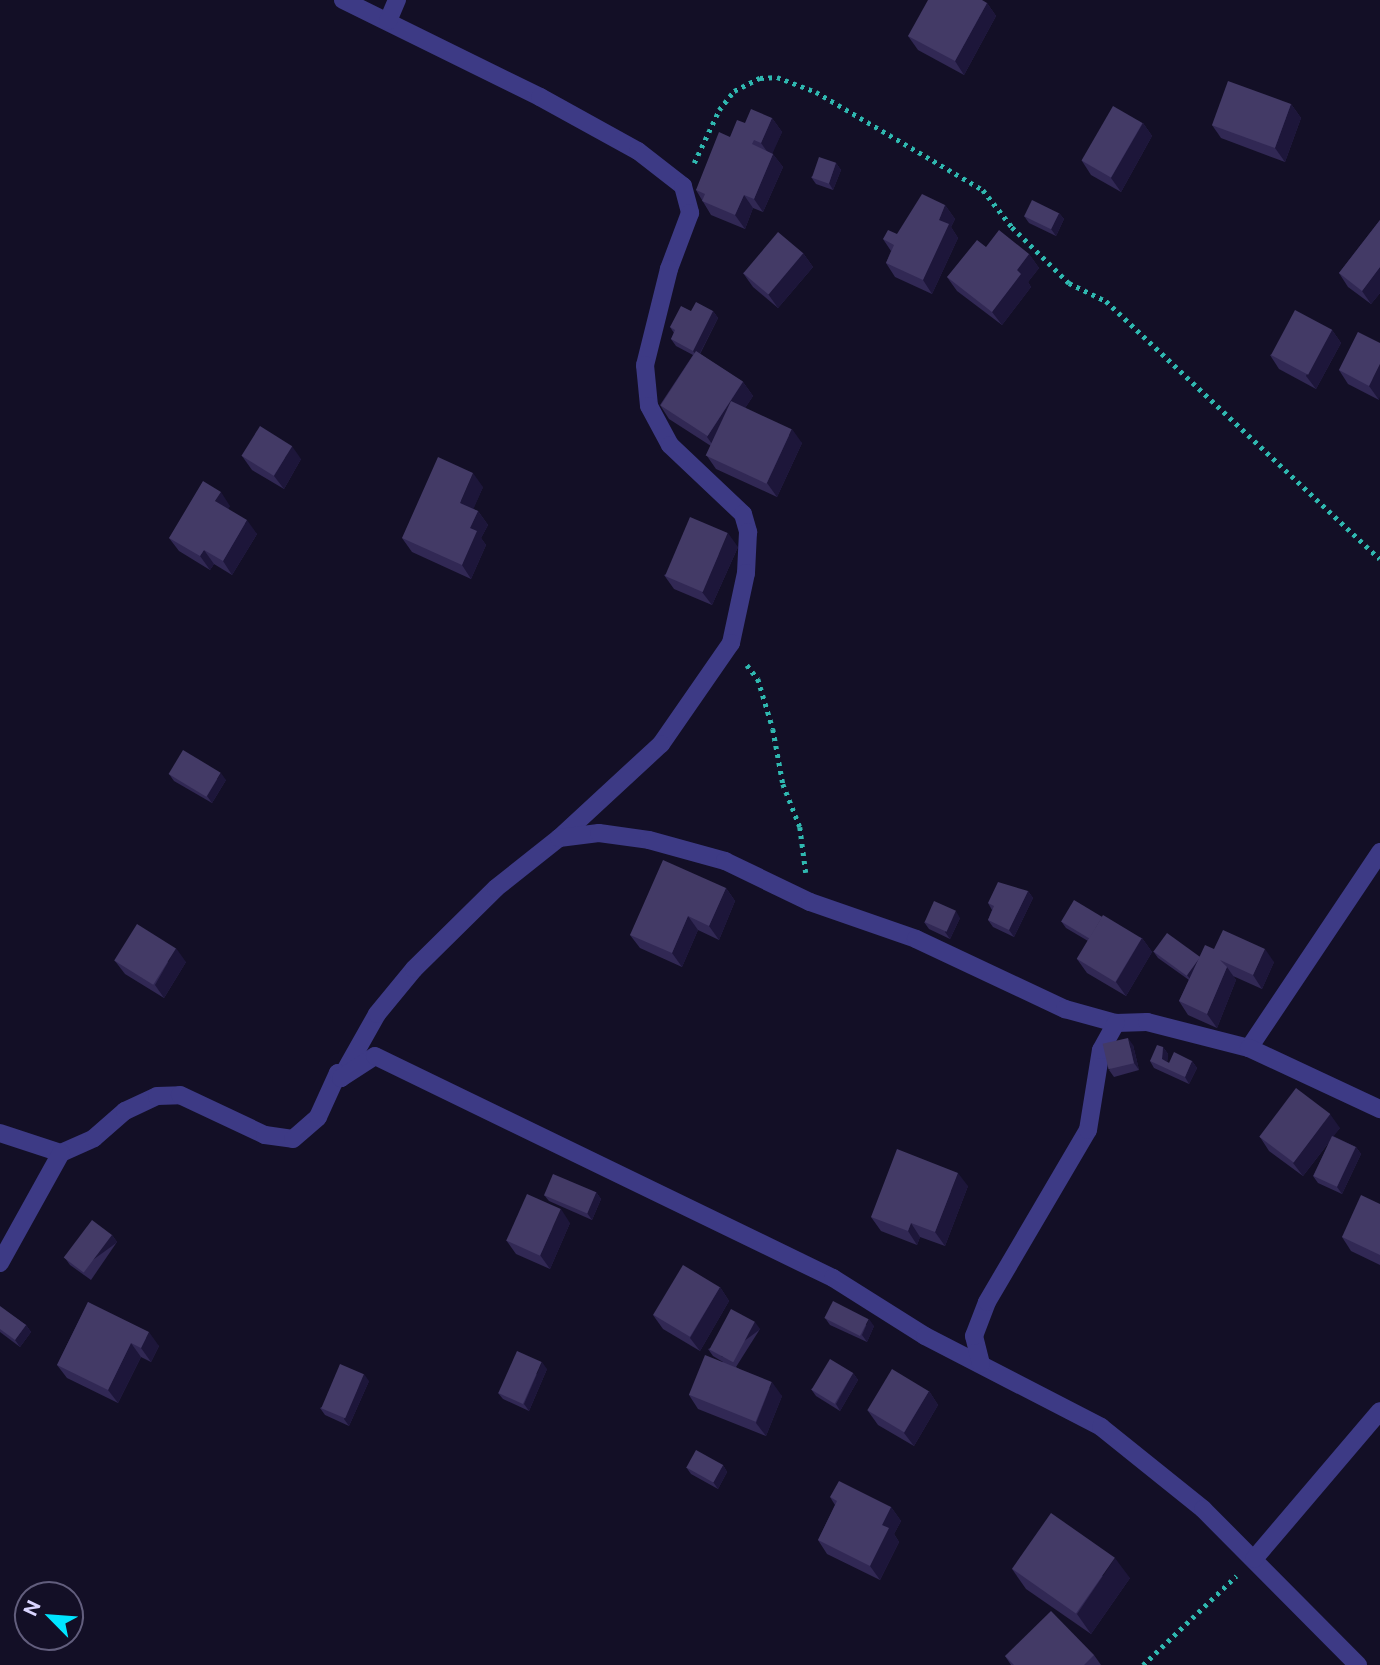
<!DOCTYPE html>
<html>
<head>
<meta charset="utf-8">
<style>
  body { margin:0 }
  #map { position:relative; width:1380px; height:1665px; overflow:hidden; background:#130f26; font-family:"Public Sans",sans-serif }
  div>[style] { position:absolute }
  .path>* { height:4.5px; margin-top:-2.25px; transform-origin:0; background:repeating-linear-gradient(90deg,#2fb8b0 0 3.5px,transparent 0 8.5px) }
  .minor>* { height:18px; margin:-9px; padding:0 9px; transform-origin:9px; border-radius:9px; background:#3d3a85 }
  .wall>* { inset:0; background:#312854 }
  .shaded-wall>* { inset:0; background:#1d163a; transform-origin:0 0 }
  .building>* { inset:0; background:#433a66; transform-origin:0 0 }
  span { translate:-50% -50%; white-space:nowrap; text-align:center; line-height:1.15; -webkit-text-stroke:5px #130f26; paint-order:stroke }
  .north { position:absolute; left:14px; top:1581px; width:70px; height:70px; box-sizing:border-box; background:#130f26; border:2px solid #625e7d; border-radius:50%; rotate:295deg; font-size:19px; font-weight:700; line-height:28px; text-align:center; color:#d9d4ff }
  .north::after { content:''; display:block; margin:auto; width:24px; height:32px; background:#00e5ff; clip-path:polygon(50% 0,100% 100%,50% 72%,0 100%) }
</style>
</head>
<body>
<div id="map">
  <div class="path">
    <div style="left:694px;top:163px;width:59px;rotate:-64.7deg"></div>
    <div style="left:719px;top:110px;width:24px;rotate:-52deg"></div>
    <div style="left:734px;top:91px;width:29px;rotate:-27deg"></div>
    <div style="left:760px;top:78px;width:17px;rotate:-3deg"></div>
    <div style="left:777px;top:77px;width:42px;rotate:21deg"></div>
    <div style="left:816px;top:92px;width:194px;rotate:30.4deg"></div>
    <div style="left:983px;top:190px;width:47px;rotate:51.9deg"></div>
    <div style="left:1012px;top:227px;width:80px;rotate:44.5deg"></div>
    <div style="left:1069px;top:283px;width:41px;rotate:25.9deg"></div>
    <div style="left:1106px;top:301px;width:376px;rotate:43.3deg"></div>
    <div style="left:747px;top:665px;width:18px;rotate:52deg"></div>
    <div style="left:758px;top:679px;width:52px;rotate:73.3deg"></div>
    <div style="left:773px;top:729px;width:56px;rotate:79.7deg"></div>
    <div style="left:783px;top:784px;width:46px;rotate:68.4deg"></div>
    <div style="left:800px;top:827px;width:46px;rotate:82.6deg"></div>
    <div style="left:1143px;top:1665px;width:129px;rotate:-43.7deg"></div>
  </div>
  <div class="minor">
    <div style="left:343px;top:0;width:220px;rotate:26.2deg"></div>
    <div style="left:540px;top:97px;width:112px;rotate:28.9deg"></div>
    <div style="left:638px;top:151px;width:57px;rotate:37.9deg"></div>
    <div style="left:683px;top:186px;width:28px;rotate:75deg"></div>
    <div style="left:690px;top:213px;width:60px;rotate:110.6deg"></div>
    <div style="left:669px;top:269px;width:99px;rotate:104deg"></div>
    <div style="left:645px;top:365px;width:41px;rotate:84.4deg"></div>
    <div style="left:649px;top:406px;width:44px;rotate:61.7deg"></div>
    <div style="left:670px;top:445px;width:100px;rotate:43.4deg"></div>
    <div style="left:743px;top:514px;width:19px;rotate:74deg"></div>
    <div style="left:748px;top:532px;width:41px;rotate:92.8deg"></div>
    <div style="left:746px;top:573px;width:72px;rotate:102.1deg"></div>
    <div style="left:731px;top:643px;width:123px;rotate:124.7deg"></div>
    <div style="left:661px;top:744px;width:139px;rotate:137.3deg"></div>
    <div style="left:388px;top:21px;width:23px;rotate:-67deg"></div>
    <div style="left:1249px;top:1048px;width:236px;rotate:-56.2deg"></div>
    <div style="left:341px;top:1078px;width:73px;rotate:-60.6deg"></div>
    <div style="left:377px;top:1014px;width:58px;rotate:-50.6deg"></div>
    <div style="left:414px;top:969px;width:115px;rotate:-44.6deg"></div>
    <div style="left:496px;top:888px;width:80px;rotate:-38.4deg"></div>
    <div style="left:559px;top:838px;width:40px;rotate:-7.1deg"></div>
    <div style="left:599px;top:833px;width:50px;rotate:8deg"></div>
    <div style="left:649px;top:840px;width:79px;rotate:15.4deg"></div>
    <div style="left:725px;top:861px;width:94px;rotate:25.8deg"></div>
    <div style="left:810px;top:902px;width:112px;rotate:19.2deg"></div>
    <div style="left:916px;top:939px;width:165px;rotate:25.2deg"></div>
    <div style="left:1065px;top:1009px;width:53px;rotate:15.4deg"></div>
    <div style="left:1116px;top:1023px;width:31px;rotate:-2deg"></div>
    <div style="left:1147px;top:1022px;width:105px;rotate:14.3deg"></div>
    <div style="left:1249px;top:1048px;width:145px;rotate:25deg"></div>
    <div style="left:0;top:1133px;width:64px;rotate:18.2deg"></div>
    <div style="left:61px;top:1153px;width:36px;rotate:-24deg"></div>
    <div style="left:94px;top:1138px;width:41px;rotate:-41.1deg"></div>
    <div style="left:125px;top:1111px;width:35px;rotate:-25deg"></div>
    <div style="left:157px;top:1096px;width:23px;rotate:-2deg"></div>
    <div style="left:180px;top:1095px;width:94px;rotate:25.2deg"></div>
    <div style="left:265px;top:1135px;width:28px;rotate:8deg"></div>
    <div style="left:293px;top:1139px;width:33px;rotate:-41deg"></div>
    <div style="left:318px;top:1117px;width:48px;rotate:-65.6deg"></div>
    <div style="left:338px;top:1073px;width:6px;rotate:59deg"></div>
    <div style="left:341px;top:1078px;width:40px;rotate:-32.9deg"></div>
    <div style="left:375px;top:1056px;width:509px;rotate:25.86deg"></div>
    <div style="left:833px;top:1278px;width:109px;rotate:32.2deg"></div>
    <div style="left:925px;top:1336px;width:198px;rotate:27.3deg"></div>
    <div style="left:1101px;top:1427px;width:131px;rotate:38.8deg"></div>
    <div style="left:1203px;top:1509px;width:220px;rotate:45.2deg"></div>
    <div style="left:0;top:1263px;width:126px;rotate:-61deg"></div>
    <div style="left:981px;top:1364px;width:29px;rotate:-104deg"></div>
    <div style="left:974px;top:1336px;width:36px;rotate:-69deg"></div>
    <div style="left:987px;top:1302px;width:199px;rotate:-59.6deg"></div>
    <div style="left:1088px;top:1130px;width:81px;rotate:-80.8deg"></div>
    <div style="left:1101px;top:1050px;width:31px;rotate:-61deg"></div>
    <div style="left:1254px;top:1559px;width:194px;rotate:-49.6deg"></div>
  </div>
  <div class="wall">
    <div style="clip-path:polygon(987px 3px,996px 16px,964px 75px,918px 50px,908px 36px)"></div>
    <div style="clip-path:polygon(1291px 104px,1301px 118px,1285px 162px,1221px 138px,1212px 125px)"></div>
    <div style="clip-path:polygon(772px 118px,782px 132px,772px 153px,783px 167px,763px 212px,753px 208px,745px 229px,711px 215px,696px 190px,730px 137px,745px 123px)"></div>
    <div style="clip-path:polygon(1143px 123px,1152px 136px,1121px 192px,1091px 175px,1082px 161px)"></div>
    <div style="clip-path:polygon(836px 163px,841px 170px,833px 190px,816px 184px,811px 177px)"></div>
    <div style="clip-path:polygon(945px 205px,955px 219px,951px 227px,958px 238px,932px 294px,895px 277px,886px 263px,891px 251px,883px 239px,897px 234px)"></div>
    <div style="clip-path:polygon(1059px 213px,1064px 219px,1056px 236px,1029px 223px,1024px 216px)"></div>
    <div style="clip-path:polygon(1380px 220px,1380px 293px,1371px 304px,1348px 287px,1339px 273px)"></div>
    <div style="clip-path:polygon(986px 247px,1029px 254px,1039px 268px,1028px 282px,1031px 287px,1002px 325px,957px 291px,947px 277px)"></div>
    <div style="clip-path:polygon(803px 253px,813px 267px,778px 308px,753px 287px,743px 273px)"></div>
    <div style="clip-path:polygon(691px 311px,713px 311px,718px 318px,700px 354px,743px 382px,753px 396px,745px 408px,802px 443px,777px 497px,716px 469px,707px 456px,711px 446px,669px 419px,660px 405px,693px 355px,676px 346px,671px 339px,674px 333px,670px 327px)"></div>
    <div style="clip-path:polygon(1332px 330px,1341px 343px,1316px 389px,1279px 369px,1270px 355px)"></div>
    <div style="clip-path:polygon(1358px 332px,1379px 400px,1348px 384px,1339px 370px)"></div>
    <div style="clip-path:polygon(242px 456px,301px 459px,284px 489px,252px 470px)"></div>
    <div style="clip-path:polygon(483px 487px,473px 509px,478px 511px,488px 525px,481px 538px,486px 545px,471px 579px,412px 552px,402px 538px)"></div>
    <div style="clip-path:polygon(230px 506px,228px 509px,257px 534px,232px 575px,214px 564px,210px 570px,179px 551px,169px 538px)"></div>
    <div style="clip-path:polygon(738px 547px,712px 605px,674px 589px,664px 575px)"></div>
    <div style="clip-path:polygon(169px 774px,226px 780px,212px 803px,174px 781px)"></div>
    <div style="clip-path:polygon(726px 888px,735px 901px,719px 940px,698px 930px,682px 967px,640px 948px,630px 935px)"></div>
    <div style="clip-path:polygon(1028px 891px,1033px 898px,1014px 937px,993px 927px,988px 920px,992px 910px,988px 903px)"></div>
    <div style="clip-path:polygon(960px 918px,950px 939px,929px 929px,924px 922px)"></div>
    <div style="clip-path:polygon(1061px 921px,1142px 938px,1152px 952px,1126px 996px,1087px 973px,1077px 959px,1088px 941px,1066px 928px)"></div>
    <div style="clip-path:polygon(1214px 949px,1274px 962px,1262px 989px,1233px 976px,1236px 980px,1217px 1028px,1188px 1015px,1179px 1001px,1189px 980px,1158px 958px,1153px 951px,1199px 957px)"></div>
    <div style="clip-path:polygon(115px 961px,186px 962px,164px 998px,125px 974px)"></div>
    <div style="clip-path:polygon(1133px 1045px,1139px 1070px,1114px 1077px,1109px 1070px)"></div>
    <div style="clip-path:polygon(1163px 1047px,1168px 1054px,1167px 1062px,1169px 1063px,1192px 1061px,1197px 1068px,1189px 1084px,1154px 1068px,1150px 1061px)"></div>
    <div style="clip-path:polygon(1340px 1128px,1333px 1136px,1356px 1147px,1361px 1154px,1342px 1194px,1318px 1183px,1313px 1176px,1330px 1141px,1303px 1176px,1269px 1151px,1260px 1137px)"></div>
    <div style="clip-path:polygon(968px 1186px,945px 1246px,920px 1237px,917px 1245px,881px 1231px,871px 1217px)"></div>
    <div style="clip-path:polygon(596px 1192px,601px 1199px,592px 1220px,549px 1201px,544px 1195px)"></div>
    <div style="clip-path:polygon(1380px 1204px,1380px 1265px,1351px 1251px,1342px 1237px)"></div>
    <div style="clip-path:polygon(570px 1223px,550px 1269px,516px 1254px,506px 1240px)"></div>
    <div style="clip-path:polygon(112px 1235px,117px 1242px,91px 1280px,70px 1265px,65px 1258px)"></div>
    <div style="clip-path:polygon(720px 1287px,729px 1301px,700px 1351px,663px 1329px,653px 1315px)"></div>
    <div style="clip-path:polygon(88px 1302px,159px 1346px,151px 1362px,141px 1357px,118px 1403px,67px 1378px,57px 1365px)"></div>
    <div style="clip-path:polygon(0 1307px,26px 1325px,31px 1332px,20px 1347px,0 1332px)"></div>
    <div style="clip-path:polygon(825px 1318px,874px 1326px,867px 1342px,830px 1325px)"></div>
    <div style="clip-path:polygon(760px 1329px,736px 1367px,782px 1396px,766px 1436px,698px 1409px,689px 1395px,723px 1362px,713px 1356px,708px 1349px)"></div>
    <div style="clip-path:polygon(547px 1369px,529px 1411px,503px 1399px,498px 1393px)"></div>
    <div style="clip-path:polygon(853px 1373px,858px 1380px,840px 1411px,816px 1396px,811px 1389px)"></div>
    <div style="clip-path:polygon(369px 1381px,349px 1426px,325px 1415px,320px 1408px)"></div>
    <div style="clip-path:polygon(929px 1391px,938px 1405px,914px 1446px,878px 1425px,868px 1411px)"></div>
    <div style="clip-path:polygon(723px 1465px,727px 1472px,718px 1489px,691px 1474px,686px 1467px)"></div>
    <div style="clip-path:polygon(830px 1497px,891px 1507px,901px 1521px,894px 1534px,899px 1542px,880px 1580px,827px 1554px,818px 1540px,835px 1505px)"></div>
    <div style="clip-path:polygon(1012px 1569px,1130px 1578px,1091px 1634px,1026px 1589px)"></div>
    <div style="clip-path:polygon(1094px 1655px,1101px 1665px,1011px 1665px,1005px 1656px)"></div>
  </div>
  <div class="shaded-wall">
    <div style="clip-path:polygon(987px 3px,996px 16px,964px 75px,955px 61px)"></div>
    <div style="clip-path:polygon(1291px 104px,1301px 118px,1285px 162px,1275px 148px)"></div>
    <div style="clip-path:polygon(772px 118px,782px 132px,771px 157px,761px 143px)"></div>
    <div style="clip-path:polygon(1143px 123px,1152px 136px,1121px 192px,1111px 178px)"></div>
    <div style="clip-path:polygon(773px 154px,783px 167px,763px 212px,754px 199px)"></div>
    <div style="clip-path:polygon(836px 163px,841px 170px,833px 190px,829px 183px)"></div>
    <div style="clip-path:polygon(744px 195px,753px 208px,745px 229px,735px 215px)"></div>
    <div style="clip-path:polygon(945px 205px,955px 219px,951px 227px,958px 238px,932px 294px,923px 280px,939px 220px)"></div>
    <div style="clip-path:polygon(1059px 213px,1064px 219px,1056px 236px,1051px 229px)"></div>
    <div style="clip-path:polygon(803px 253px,813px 267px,778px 308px,768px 294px)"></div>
    <div style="clip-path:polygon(1029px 254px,1039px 268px,1028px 282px,1031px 287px,1002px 325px,992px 312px,1017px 270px)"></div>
    <div style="clip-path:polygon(1380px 267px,1380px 293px,1371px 304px,1362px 291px)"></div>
    <div style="clip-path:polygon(713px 311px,718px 318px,698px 357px,693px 351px)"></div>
    <div style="clip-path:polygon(1332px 330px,1341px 343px,1316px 389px,1306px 376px)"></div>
    <div style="clip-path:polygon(1380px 364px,1380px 397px,1379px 400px,1369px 386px)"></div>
    <div style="clip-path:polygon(743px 382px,753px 396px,717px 451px,707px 437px)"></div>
    <div style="clip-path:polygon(792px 429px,802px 443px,777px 497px,767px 483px)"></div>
    <div style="clip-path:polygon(292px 446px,301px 459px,284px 489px,274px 476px)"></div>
    <div style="clip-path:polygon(473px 473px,483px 487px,470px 517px,460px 503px)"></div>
    <div style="clip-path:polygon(221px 492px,230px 506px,225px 515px,215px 501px)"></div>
    <div style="clip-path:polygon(478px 511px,488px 525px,481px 538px,486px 545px,471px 579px,462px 565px,470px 528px)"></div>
    <div style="clip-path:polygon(247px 520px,257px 534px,232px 575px,223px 561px)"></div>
    <div style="clip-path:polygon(728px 533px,738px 547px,712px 605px,702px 592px)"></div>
    <div style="clip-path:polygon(204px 550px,214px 564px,210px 570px,200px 556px)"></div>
    <div style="clip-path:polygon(221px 773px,226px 780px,212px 803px,207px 796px)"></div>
    <div style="clip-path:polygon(726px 888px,735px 901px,719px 940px,709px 926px)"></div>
    <div style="clip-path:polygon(1028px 891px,1033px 898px,1014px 937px,1009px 930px)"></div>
    <div style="clip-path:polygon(956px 911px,960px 918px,950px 939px,945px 932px)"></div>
    <div style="clip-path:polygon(688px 916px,698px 930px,682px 967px,672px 953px)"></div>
    <div style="clip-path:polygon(1142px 938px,1152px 952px,1126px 996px,1116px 982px)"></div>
    <div style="clip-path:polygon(176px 948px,186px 962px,164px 998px,155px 985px)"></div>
    <div style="clip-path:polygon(1265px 949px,1274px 962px,1262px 989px,1253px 975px)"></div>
    <div style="clip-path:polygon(1200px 957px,1192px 982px,1187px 975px)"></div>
    <div style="clip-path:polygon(1227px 967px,1236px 980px,1217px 1028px,1207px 1014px)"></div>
    <div style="clip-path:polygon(1128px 1038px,1133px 1045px,1139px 1070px,1134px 1063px)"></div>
    <div style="clip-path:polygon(1163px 1047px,1168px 1054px,1167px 1066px,1162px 1059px)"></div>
    <div style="clip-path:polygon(1192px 1061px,1197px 1068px,1189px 1084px,1185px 1077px)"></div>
    <div style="clip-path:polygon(1330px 1114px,1340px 1128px,1303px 1176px,1293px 1163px)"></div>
    <div style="clip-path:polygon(1356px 1147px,1361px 1154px,1342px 1194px,1337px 1187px)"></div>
    <div style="clip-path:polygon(958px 1173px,968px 1186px,945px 1246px,935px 1232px)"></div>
    <div style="clip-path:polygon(596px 1192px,601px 1199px,592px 1220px,587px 1213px)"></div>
    <div style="clip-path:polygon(561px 1209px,570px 1223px,550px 1269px,540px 1255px)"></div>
    <div style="clip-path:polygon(911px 1223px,920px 1237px,917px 1245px,908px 1231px)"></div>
    <div style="left:112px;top:1235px;width:9px;height:46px;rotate:54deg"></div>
    <div style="clip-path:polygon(720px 1287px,729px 1301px,700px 1351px,690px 1338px)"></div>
    <div style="clip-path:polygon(869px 1319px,874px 1326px,867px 1342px,862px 1335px)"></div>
    <div style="left:755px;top:1322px;width:9px;height:47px;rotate:54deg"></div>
    <div style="clip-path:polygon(26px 1325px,31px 1332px,20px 1347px,15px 1340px)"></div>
    <div style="clip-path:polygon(149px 1332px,159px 1346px,151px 1362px,141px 1348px)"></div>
    <div style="clip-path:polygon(131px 1343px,141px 1357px,118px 1403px,108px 1390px)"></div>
    <div style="clip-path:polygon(542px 1362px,547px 1369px,529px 1411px,524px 1404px)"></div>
    <div style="clip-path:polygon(853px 1373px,858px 1380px,840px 1411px,836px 1404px)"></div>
    <div style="clip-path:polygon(364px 1374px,369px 1381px,349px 1426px,344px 1419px)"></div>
    <div style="clip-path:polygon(772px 1382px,782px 1396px,766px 1436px,756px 1423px)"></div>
    <div style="clip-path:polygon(929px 1391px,938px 1405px,914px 1446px,904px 1433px)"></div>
    <div style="clip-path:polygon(723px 1465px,727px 1472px,718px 1489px,713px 1482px)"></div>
    <div style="clip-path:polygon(891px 1507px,901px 1521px,894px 1534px,899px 1542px,880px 1580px,870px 1566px,882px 1525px)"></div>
    <div style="clip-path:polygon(1115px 1558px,1130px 1578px,1091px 1634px,1077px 1614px)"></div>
  </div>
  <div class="building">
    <div style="clip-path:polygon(928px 0,982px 0,987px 3px,955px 61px,908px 36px)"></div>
    <div style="left:1228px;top:81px;width:67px;height:47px;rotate:20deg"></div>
    <div style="left:1113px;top:106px;width:34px;height:63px;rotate:30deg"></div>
    <div style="clip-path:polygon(751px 109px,772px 118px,761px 143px,754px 140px,752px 144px,773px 154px,754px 199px,744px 195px,735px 215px,702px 201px,705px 194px,696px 190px,719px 132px,730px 137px,737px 120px,745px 123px)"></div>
    <div style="left:819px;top:157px;width:18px;height:22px;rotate:19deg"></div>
    <div style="clip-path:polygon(922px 194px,945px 205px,939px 220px,949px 224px,923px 280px,886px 263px,894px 245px,883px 239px,888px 230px,897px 234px)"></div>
    <div style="left:1032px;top:200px;width:30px;height:18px;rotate:26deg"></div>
    <div style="clip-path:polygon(1380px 220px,1380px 267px,1362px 291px,1339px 273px)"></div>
    <div style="clip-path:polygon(999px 230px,1029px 254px,1017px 270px,1021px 274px,992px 312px,947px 277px,977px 240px,986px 247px)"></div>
    <div style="left:778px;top:232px;width:33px;height:54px;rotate:40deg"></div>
    <div style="clip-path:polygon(696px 302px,713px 311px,693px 351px,671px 339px,675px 330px,670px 327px,681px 306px,691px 311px)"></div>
    <div style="left:1295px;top:310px;width:42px;height:51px;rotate:28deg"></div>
    <div style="clip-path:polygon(1358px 332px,1380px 343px,1380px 364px,1369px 386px,1339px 370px)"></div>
    <div style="left:696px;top:351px;width:56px;height:65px;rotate:33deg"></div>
    <div style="left:731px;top:401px;width:67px;height:60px;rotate:25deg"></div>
    <div style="left:260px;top:426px;width:38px;height:35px;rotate:32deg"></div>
    <div style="clip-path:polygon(438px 457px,473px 473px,460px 503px,478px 511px,470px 528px,477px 531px,462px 565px,402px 538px)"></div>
    <div style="clip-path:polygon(203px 481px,221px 492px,215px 501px,247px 520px,223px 561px,204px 550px,200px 556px,169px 538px)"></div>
    <div style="left:690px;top:517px;width:41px;height:64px;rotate:23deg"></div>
    <div style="left:183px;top:750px;width:44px;height:28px;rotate:31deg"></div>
    <div style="clip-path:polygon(663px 860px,726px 888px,709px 926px,688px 916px,672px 953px,630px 935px)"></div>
    <div style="clip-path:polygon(998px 882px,1028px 891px,1009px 930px,988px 920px,994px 906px,988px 903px)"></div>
    <div style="left:1074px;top:900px;width:33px;height:25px;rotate:31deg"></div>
    <div style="left:934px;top:901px;width:24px;height:23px;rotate:24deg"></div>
    <div style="left:1103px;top:915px;width:45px;height:51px;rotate:31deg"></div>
    <div style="left:137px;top:924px;width:46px;height:43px;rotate:32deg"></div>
    <div style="clip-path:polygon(1223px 930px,1265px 949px,1253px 975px,1220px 960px,1227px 967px,1207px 1014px,1179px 1001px,1205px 945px,1214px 949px)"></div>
    <div style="left:1167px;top:933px;width:41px;height:23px;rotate:36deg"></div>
    <div style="left:1128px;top:1038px;width:26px;height:26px;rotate:77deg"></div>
    <div style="clip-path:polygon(1157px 1045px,1163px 1047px,1162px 1059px,1169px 1063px,1174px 1052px,1192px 1061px,1185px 1077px,1150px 1061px)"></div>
    <div style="left:1296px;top:1088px;width:43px;height:61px;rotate:37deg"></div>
    <div style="left:1332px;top:1136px;width:26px;height:44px;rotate:25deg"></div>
    <div style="clip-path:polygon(897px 1149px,958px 1173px,935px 1232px,911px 1223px,908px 1231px,871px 1217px)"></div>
    <div style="left:553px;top:1174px;width:47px;height:23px;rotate:23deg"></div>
    <div style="left:527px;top:1194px;width:37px;height:51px;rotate:24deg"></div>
    <div style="clip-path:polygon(1361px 1195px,1380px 1204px,1380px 1255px,1342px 1237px)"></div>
    <div style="left:92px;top:1220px;width:25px;height:47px;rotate:37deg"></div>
    <div style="left:683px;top:1265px;width:43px;height:58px;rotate:31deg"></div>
    <div style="left:833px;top:1301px;width:40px;height:19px;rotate:27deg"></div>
    <div style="clip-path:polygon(88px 1302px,149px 1332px,141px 1348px,131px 1343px,108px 1390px,57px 1365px)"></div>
    <div style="clip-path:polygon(0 1306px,26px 1325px,15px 1340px,0 1329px)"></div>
    <div style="left:731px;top:1309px;width:27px;height:46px;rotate:28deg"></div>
    <div style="left:517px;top:1351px;width:27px;height:46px;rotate:24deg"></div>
    <div style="left:705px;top:1355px;width:72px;height:43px;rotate:22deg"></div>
    <div style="left:830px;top:1359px;width:27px;height:36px;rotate:31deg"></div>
    <div style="left:340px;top:1364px;width:26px;height:48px;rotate:23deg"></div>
    <div style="left:892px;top:1369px;width:43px;height:48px;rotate:31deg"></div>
    <div style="left:696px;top:1450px;width:31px;height:20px;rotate:29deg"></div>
    <div style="clip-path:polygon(839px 1481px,891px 1507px,882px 1525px,889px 1528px,870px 1566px,818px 1540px,837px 1501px,830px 1497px)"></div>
    <div style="left:1051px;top:1513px;width:78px;height:68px;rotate:35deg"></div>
    <div style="clip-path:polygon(1051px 1611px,1094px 1655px,1084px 1665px,1014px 1665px,1005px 1656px)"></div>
  </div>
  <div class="north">N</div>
</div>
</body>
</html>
